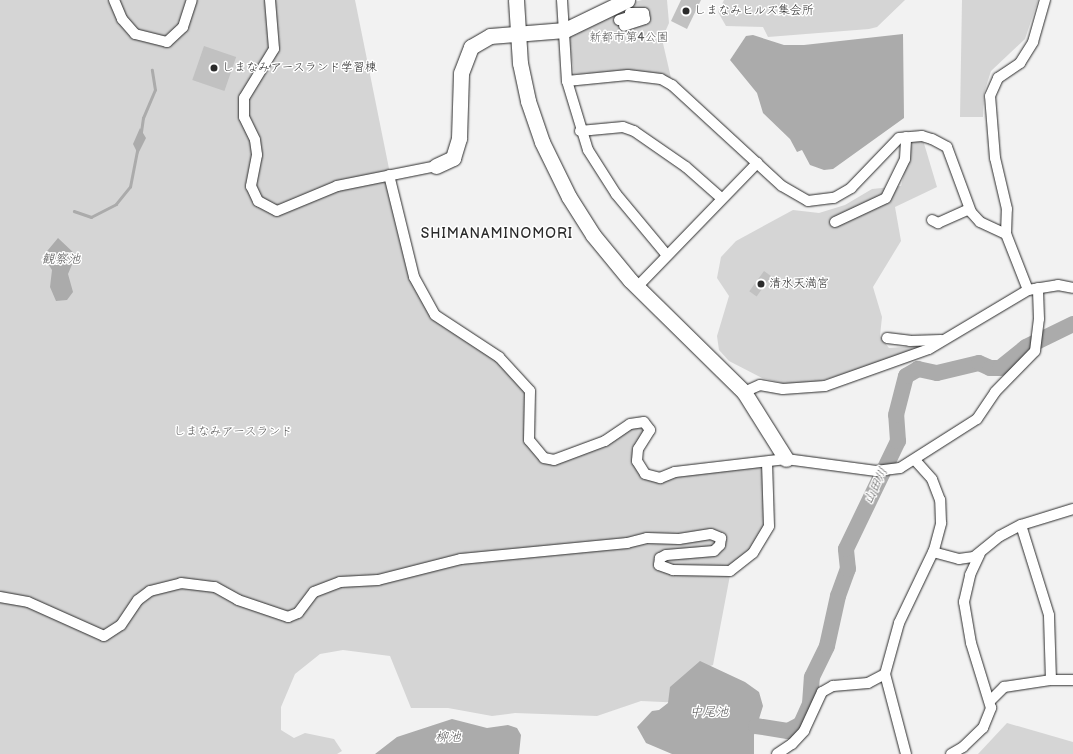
<!DOCTYPE html>
<html>
<head>
<meta charset="utf-8">
<style>
  body { margin:0 }
  #map { position:relative; width:1073px; height:754px; overflow:hidden; background:#f2f2f2; font-family:"Balsamiq Sans","Klee One",sans-serif }
  div>[style] { position:absolute }
  .green>* { inset:0; background:#d5d5d5 }
  .water>* { inset:0; background:#ababab }
  .stream>* { height:2.5px; margin:-1.25px; padding:0 1.25px; transform-origin:1.25px; border-radius:1.25px; background:#ababab }
  .river>* { height:16px; margin:-8px; padding:0 8px; transform-origin:8px; border-radius:8px; background:#ababab }
  .building>* { inset:0; background:#c1c1c1; transform-origin:0 0 }
  .roads { filter:drop-shadow(0 0 1px #2b2b2b) drop-shadow(0 0 1px #2b2b2b) }
  .street>* { height:10px; margin:-5px; padding:0 5px; transform-origin:5px; border-radius:5px; background:#fff }
  .secondary>* { height:15px; margin:-7.5px; padding:0 7.5px; transform-origin:7.5px; border-radius:7.5px; background:#fff }
  .dots>* { width:11px; height:11px; translate:-50% -50%; box-sizing:border-box; border:2px solid #fff; border-radius:50% }
  span { translate:-50% -50%; white-space:nowrap; text-align:center; line-height:1.15; -webkit-text-stroke:3px #fff; paint-order:stroke }
  .poi-label { font-size:12px; color:#2b2b2b }
  .left { translate:0 -50%; text-align:left }
  .park-label { font-size:12px; color:#565656 }
  .water-label { font-size:13px; color:#585858; font-style:italic }
  .quarter-label { font-size:14px; color:#2b2b2b; letter-spacing:1px }
</style>
</head>
<body>
<div id="map">
  <div class="green">
    <div style="clip-path:polygon(0 0,355px 0,403px 238px,435px 315px,506px 365px,530px 391px,528px 432px,544px 458px,573px 453px,630px 424px,649px 429px,638px 449px,645px 474px,767px 464px,769px 526px,753px 553px,731px 570px,713px 665px,702px 669px,685px 703px,641px 701px,597px 716px,515px 713px,492px 716px,448px 708px,411px 708px,390px 656px,343px 650px,320px 654px,295px 674px,281px 707px,281px 730px,294px 738px,305px 733px,334px 739px,342px 751px,337px 754px,0 754px)"></div>
    <div style="clip-path:polygon(642px 0,667px 0,669px 23px,662px 39px,671px 78px,644px 72px,574px 74px,568px 31px,619px 6px)"></div>
    <div style="clip-path:polygon(724px 0,905px 0,877px 27px,869px 29px,768px 37px,763px 27px,726px 26px,718px 12px)"></div>
    <div style="clip-path:polygon(962px 0,1038px 0,1025px 39px,991px 71px,984px 93px,983px 117px,960px 117px)"></div>
    <div style="clip-path:polygon(923px 140px,937px 187px,895px 207px,901px 241px,873px 287px,882px 317px,880px 336px,889px 348px,917px 346px,918px 352px,820px 381px,786px 384px,762px 378px,729px 361px,719px 350px,717px 336px,729px 296px,717px 278px,721px 257px,736px 241px,793px 210px,819px 213px,845px 205px,872px 189px,901px 186px,912px 142px)"></div>
    <div style="clip-path:polygon(1007px 723px,1073px 742px,1073px 754px,978px 754px)"></div>
  </div>
  <div class="water">
    <div style="clip-path:polygon(903px 34px,904px 118px,833px 169px,824px 170px,810px 165px,802px 150px,797px 152px,790px 139px,763px 113px,757px 93px,730px 60px,746px 36px,753px 35px,784px 45px,804px 45px)"></div>
    <div style="clip-path:polygon(140px 128px,146px 138px,138px 154px,133px 144px)"></div>
    <div style="clip-path:polygon(58px 238px,76px 255px,68px 274px,73px 292px,67px 300px,56px 301px,50px 287px,52px 270px,43px 256px)"></div>
    <div style="clip-path:polygon(700px 661px,745px 682px,759px 692px,763px 706px,754px 735px,754px 754px,672px 754px,646px 743px,637px 727px,652px 711px,659px 710px,668px 703px,670px 687px)"></div>
    <div style="clip-path:polygon(452px 719px,487px 728px,508px 725px,517px 728px,521px 735px,519px 754px,375px 754px,397px 737px)"></div>
  </div>
  <div class="stream">
    <div style="left:141px;top:132px;width:14px;rotate:-82deg"></div>
    <div style="left:143px;top:118px;width:30px;rotate:-67deg"></div>
    <div style="left:155px;top:90px;width:20px;rotate:-99deg"></div>
    <div style="left:74px;top:211px;width:18px;rotate:19deg"></div>
    <div style="left:91px;top:217px;width:28px;rotate:-27deg"></div>
    <div style="left:116px;top:204px;width:22px;rotate:-51deg"></div>
    <div style="left:130px;top:187px;width:37px;rotate:-79deg"></div>
  </div>
  <div class="river">
    <div style="left:756px;top:726px;width:32px;rotate:9deg"></div>
    <div style="left:788px;top:731px;width:15px;rotate:-28deg"></div>
    <div style="left:801px;top:724px;width:22px;rotate:-66deg"></div>
    <div style="left:810px;top:704px;width:27px;rotate:-86deg"></div>
    <div style="left:812px;top:677px;width:34px;rotate:-64deg"></div>
    <div style="left:827px;top:646px;width:51px;rotate:-77.6deg"></div>
    <div style="left:838px;top:596px;width:29px;rotate:-70deg"></div>
    <div style="left:848px;top:569px;width:20px;rotate:-96deg"></div>
    <div style="left:846px;top:549px;width:120px;rotate:-64.3deg"></div>
    <div style="left:898px;top:441px;width:26px;rotate:-94deg"></div>
    <div style="left:896px;top:415px;width:40px;rotate:-75.6deg"></div>
    <div style="left:906px;top:376px;width:14px;rotate:-30deg"></div>
    <div style="left:918px;top:369px;width:19px;rotate:12deg"></div>
    <div style="left:937px;top:373px;width:43px;rotate:-13.4deg"></div>
    <div style="left:979px;top:363px;width:12px;rotate:24deg"></div>
    <div style="left:990px;top:368px;width:10px"></div>
    <div style="left:1000px;top:368px;width:33px;rotate:-39deg"></div>
    <div style="left:1026px;top:347px;width:52px;rotate:-26.1deg"></div>
  </div>
  <div class="building">
    <div style="clip-path:polygon(681px 0,701px 0,687px 29px,671px 21px)"></div>
    <div style="left:204px;top:46px;width:34px;height:36px;rotate:19deg"></div>
    <div style="left:764px;top:271px;width:9px;height:25px;rotate:36deg"></div>
  </div>
  <div class="roads">
    <div class="street">
      <div style="left:114px;top:0;width:21px;rotate:67deg"></div>
      <div style="left:122px;top:19px;width:20px;rotate:49deg"></div>
      <div style="left:135px;top:34px;width:33px;rotate:14deg"></div>
      <div style="left:167px;top:42px;width:22px;rotate:-43deg"></div>
      <div style="left:183px;top:27px;width:28px;rotate:-72deg"></div>
      <div style="left:270px;top:0;width:49px;rotate:85.3deg"></div>
      <div style="left:274px;top:49px;width:57px;rotate:121.5deg"></div>
      <div style="left:244px;top:98px;width:19px;rotate:90deg"></div>
      <div style="left:244px;top:117px;width:25px;rotate:64deg"></div>
      <div style="left:255px;top:140px;width:15px;rotate:82deg"></div>
      <div style="left:257px;top:155px;width:32px;rotate:101deg"></div>
      <div style="left:251px;top:186px;width:17px;rotate:65deg"></div>
      <div style="left:258px;top:201px;width:21px;rotate:28deg"></div>
      <div style="left:277px;top:211px;width:65px;rotate:-22.6deg"></div>
      <div style="left:337px;top:186px;width:101px;rotate:-11.4deg"></div>
      <div style="left:562px;top:0;width:81px;rotate:86.5deg"></div>
      <div style="left:567px;top:81px;width:61px;rotate:-5.6deg"></div>
      <div style="left:628px;top:75px;width:33px;rotate:7deg"></div>
      <div style="left:661px;top:79px;width:13px;rotate:29deg"></div>
      <div style="left:672px;top:85px;width:149px;rotate:42.6deg"></div>
      <div style="left:782px;top:186px;width:30px;rotate:30deg"></div>
      <div style="left:808px;top:201px;width:26px;rotate:-7deg"></div>
      <div style="left:834px;top:198px;width:20px;rotate:-30deg"></div>
      <div style="left:851px;top:188px;width:69px;rotate:-46.2deg"></div>
      <div style="left:899px;top:138px;width:23px;rotate:-5deg"></div>
      <div style="left:922px;top:136px;width:10px;rotate:17deg"></div>
      <div style="left:932px;top:139px;width:17px;rotate:28deg"></div>
      <div style="left:947px;top:147px;width:69px;rotate:69.7deg"></div>
      <div style="left:971px;top:212px;width:13px;rotate:48deg"></div>
      <div style="left:980px;top:222px;width:29px;rotate:25deg"></div>
      <div style="left:619px;top:20px;width:10px;rotate:-17deg"></div>
      <div style="left:629px;top:17px;width:4px;rotate:-76deg"></div>
      <div style="left:630px;top:13px;width:14px"></div>
      <div style="left:644px;top:13px;width:6px;rotate:81deg"></div>
      <div style="left:645px;top:19px;width:22px;rotate:162deg"></div>
      <div style="left:567px;top:81px;width:72px;rotate:73.1deg"></div>
      <div style="left:588px;top:150px;width:52px;rotate:57.5deg"></div>
      <div style="left:616px;top:194px;width:78px;rotate:50.2deg"></div>
      <div style="left:580px;top:131px;width:43px;rotate:-5.3deg"></div>
      <div style="left:623px;top:127px;width:12px;rotate:20deg"></div>
      <div style="left:634px;top:131px;width:63px;rotate:34.7deg"></div>
      <div style="left:686px;top:167px;width:45px;rotate:41.4deg"></div>
      <div style="left:389px;top:175px;width:105px;rotate:76.2deg"></div>
      <div style="left:414px;top:277px;width:43px;rotate:61.1deg"></div>
      <div style="left:435px;top:315px;width:77px;rotate:33.3deg"></div>
      <div style="left:499px;top:357px;width:46px;rotate:47.6deg"></div>
      <div style="left:530px;top:391px;width:49px;rotate:91.2deg"></div>
      <div style="left:529px;top:440px;width:23px;rotate:50deg"></div>
      <div style="left:544px;top:458px;width:10px;rotate:11deg"></div>
      <div style="left:554px;top:460px;width:54px;rotate:-20.4deg"></div>
      <div style="left:605px;top:441px;width:30px;rotate:-34deg"></div>
      <div style="left:630px;top:424px;width:14px;rotate:-8deg"></div>
      <div style="left:644px;top:422px;width:10px;rotate:53deg"></div>
      <div style="left:650px;top:430px;width:22px;rotate:122deg"></div>
      <div style="left:638px;top:449px;width:12px;rotate:95deg"></div>
      <div style="left:637px;top:461px;width:15px;rotate:58deg"></div>
      <div style="left:645px;top:474px;width:16px;rotate:15deg"></div>
      <div style="left:660px;top:478px;width:16px;rotate:-22deg"></div>
      <div style="left:675px;top:472px;width:112px;rotate:-6.7deg"></div>
      <div style="left:786px;top:459px;width:91px;rotate:7.6deg"></div>
      <div style="left:876px;top:471px;width:24px;rotate:-7deg"></div>
      <div style="left:900px;top:468px;width:91px;rotate:-32.5deg"></div>
      <div style="left:977px;top:419px;width:32px;rotate:-56deg"></div>
      <div style="left:995px;top:392px;width:57px;rotate:-45.7deg"></div>
      <div style="left:1035px;top:351px;width:32px;rotate:-83deg"></div>
      <div style="left:1039px;top:319px;width:31px;rotate:-92deg"></div>
      <div style="left:932px;top:220px;width:7px;rotate:27deg"></div>
      <div style="left:938px;top:223px;width:34px;rotate:-24deg"></div>
      <div style="left:835px;top:222px;width:56px;rotate:-25.2deg"></div>
      <div style="left:886px;top:198px;width:43px;rotate:-64deg"></div>
      <div style="left:905px;top:159px;width:22px;rotate:-87deg"></div>
      <div style="left:637px;top:287px;width:173px;rotate:-45.9deg"></div>
      <div style="left:1028px;top:290px;width:60px;rotate:-111.4deg"></div>
      <div style="left:1006px;top:234px;width:25px;rotate:-88deg"></div>
      <div style="left:1007px;top:209px;width:52px;rotate:-103.2deg"></div>
      <div style="left:995px;top:158px;width:62px;rotate:-94.6deg"></div>
      <div style="left:990px;top:96px;width:20px;rotate:-66deg"></div>
      <div style="left:998px;top:78px;width:27px;rotate:-34deg"></div>
      <div style="left:1020px;top:63px;width:25px;rotate:-58deg"></div>
      <div style="left:1033px;top:42px;width:44px;rotate:-74.1deg"></div>
      <div style="left:887px;top:338px;width:23px;rotate:7deg"></div>
      <div style="left:910px;top:341px;width:31px;rotate:-2deg"></div>
      <div style="left:744px;top:392px;width:17px;rotate:-24deg"></div>
      <div style="left:760px;top:385px;width:23px;rotate:10deg"></div>
      <div style="left:783px;top:389px;width:42px;rotate:-4.1deg"></div>
      <div style="left:825px;top:386px;width:110px;rotate:-19.6deg"></div>
      <div style="left:929px;top:349px;width:115px;rotate:-30.8deg"></div>
      <div style="left:1028px;top:290px;width:30px;rotate:-9deg"></div>
      <div style="left:1058px;top:285px;width:15px;rotate:11deg"></div>
      <div style="left:933px;top:552px;width:27px;rotate:15deg"></div>
      <div style="left:959px;top:559px;width:15px;rotate:-8deg"></div>
      <div style="left:974px;top:557px;width:33px;rotate:-39deg"></div>
      <div style="left:1000px;top:536px;width:24px;rotate:-28deg"></div>
      <div style="left:1021px;top:525px;width:54px;rotate:-17.1deg"></div>
      <div style="left:0;top:597px;width:28px;rotate:10deg"></div>
      <div style="left:28px;top:602px;width:83px;rotate:24.1deg"></div>
      <div style="left:104px;top:636px;width:20px;rotate:-33deg"></div>
      <div style="left:121px;top:625px;width:30px;rotate:-56deg"></div>
      <div style="left:138px;top:600px;width:15px;rotate:-37deg"></div>
      <div style="left:150px;top:591px;width:32px;rotate:-14deg"></div>
      <div style="left:181px;top:583px;width:34px;rotate:7deg"></div>
      <div style="left:215px;top:587px;width:26px;rotate:29deg"></div>
      <div style="left:238px;top:600px;width:53px;rotate:18.8deg"></div>
      <div style="left:288px;top:617px;width:11px;rotate:-22deg"></div>
      <div style="left:298px;top:613px;width:26px;rotate:-53deg"></div>
      <div style="left:314px;top:592px;width:28px;rotate:-21deg"></div>
      <div style="left:340px;top:582px;width:38px;rotate:-3deg"></div>
      <div style="left:378px;top:580px;width:86px;rotate:-14.2deg"></div>
      <div style="left:461px;top:559px;width:167px;rotate:-5.5deg"></div>
      <div style="left:627px;top:543px;width:21px;rotate:-14deg"></div>
      <div style="left:647px;top:538px;width:32px;rotate:2deg"></div>
      <div style="left:679px;top:539px;width:32px;rotate:-9deg"></div>
      <div style="left:711px;top:534px;width:11px;rotate:22deg"></div>
      <div style="left:721px;top:538px;width:7px;rotate:98deg"></div>
      <div style="left:720px;top:545px;width:8px;rotate:135deg"></div>
      <div style="left:714px;top:551px;width:48px;rotate:175.2deg"></div>
      <div style="left:666px;top:555px;width:7px;rotate:153deg"></div>
      <div style="left:660px;top:558px;width:7px;rotate:98deg"></div>
      <div style="left:659px;top:565px;width:15px;rotate:20deg"></div>
      <div style="left:673px;top:570px;width:57px;rotate:1deg"></div>
      <div style="left:730px;top:571px;width:29px;rotate:-38deg"></div>
      <div style="left:753px;top:553px;width:31px;rotate:-59deg"></div>
      <div style="left:769px;top:526px;width:62px;rotate:-91.8deg"></div>
      <div style="left:1051px;top:680px;width:22px"></div>
      <div style="left:990px;top:701px;width:20px;rotate:-45deg"></div>
      <div style="left:1004px;top:687px;width:48px;rotate:-8.5deg"></div>
      <div style="left:1051px;top:680px;width:65px;rotate:-91.8deg"></div>
      <div style="left:1049px;top:615px;width:94px;rotate:-107.3deg"></div>
      <div style="left:777px;top:754px;width:18px;rotate:-34deg"></div>
      <div style="left:792px;top:744px;width:18px;rotate:-47deg"></div>
      <div style="left:804px;top:731px;width:43px;rotate:-65.2deg"></div>
      <div style="left:822px;top:692px;width:13px;rotate:-29deg"></div>
      <div style="left:833px;top:686px;width:35px;rotate:-5deg"></div>
      <div style="left:868px;top:683px;width:19px;rotate:-28deg"></div>
      <div style="left:906px;top:754px;width:83px;rotate:-104.7deg"></div>
      <div style="left:885px;top:674px;width:53px;rotate:-74.6deg"></div>
      <div style="left:899px;top:623px;width:81px;rotate:-64.4deg"></div>
      <div style="left:934px;top:550px;width:28px;rotate:-75deg"></div>
      <div style="left:941px;top:523px;width:23px;rotate:-92deg"></div>
      <div style="left:940px;top:500px;width:22px;rotate:-111deg"></div>
      <div style="left:932px;top:479px;width:24px;rotate:-132deg"></div>
      <div style="left:951px;top:754px;width:14px;rotate:-30deg"></div>
      <div style="left:963px;top:747px;width:28px;rotate:-44deg"></div>
      <div style="left:983px;top:728px;width:22px;rotate:-68deg"></div>
      <div style="left:991px;top:708px;width:68px;rotate:-107.1deg"></div>
      <div style="left:971px;top:643px;width:42px;rotate:-99.7deg"></div>
      <div style="left:964px;top:602px;width:28px;rotate:-77deg"></div>
      <div style="left:970px;top:575px;width:23px;rotate:-65deg"></div>
    </div>
    <div class="secondary">
      <div style="left:516px;top:0;width:63px;rotate:86.4deg"></div>
      <div style="left:520px;top:63px;width:39px;rotate:78deg"></div>
      <div style="left:528px;top:101px;width:43px;rotate:71.1deg"></div>
      <div style="left:542px;top:142px;width:61px;rotate:63.9deg"></div>
      <div style="left:569px;top:197px;width:45px;rotate:57.7deg"></div>
      <div style="left:593px;top:235px;width:58px;rotate:50.6deg"></div>
      <div style="left:630px;top:280px;width:160px;rotate:44.5deg"></div>
      <div style="left:744px;top:392px;width:79px;rotate:57.9deg"></div>
      <div style="left:436px;top:166px;width:19px;rotate:-25deg"></div>
      <div style="left:453px;top:158px;width:21px;rotate:-73deg"></div>
      <div style="left:459px;top:138px;width:65px;rotate:-88.2deg"></div>
      <div style="left:461px;top:73px;width:28px;rotate:-69deg"></div>
      <div style="left:471px;top:47px;width:22px;rotate:-30deg"></div>
      <div style="left:490px;top:36px;width:75px;rotate:-4.6deg"></div>
      <div style="left:565px;top:30px;width:69px;rotate:-25.8deg"></div>
    </div>
  </div>
  <div class="dots">
    <div style="left:686px;top:11px;background:#2b2b2b"></div>
    <div style="left:214px;top:68px;background:#2b2b2b"></div>
    <div style="left:761px;top:284px;background:#2b2b2b"></div>
  </div>
  <div class="poi-label">
    <span class="left" style="left:694px;top:11px">しまなみヒルズ集会所</span>
    <span class="left" style="left:222px;top:68px">しまなみアースランド学習棟</span>
    <span class="left" style="left:769px;top:284px">清水天満宮</span>
  </div>
  <div class="park-label">
    <span style="left:629px;top:38px">新都市第4公園</span>
    <span style="left:233px;top:432px">しまなみアースランド</span>
  </div>
  <div class="water-label">
    <span style="left:61px;top:259px">観察池</span>
    <span style="left:876px;top:486px;rotate:-64deg">山田川</span>
    <span style="left:709px;top:712px">中尾池</span>
    <span style="left:448px;top:737px">柳池</span>
  </div>
  <div class="quarter-label">
    <span style="left:497px;top:234px">SHIMANAMINOMORI</span>
  </div>
</div>
</body>
</html>
